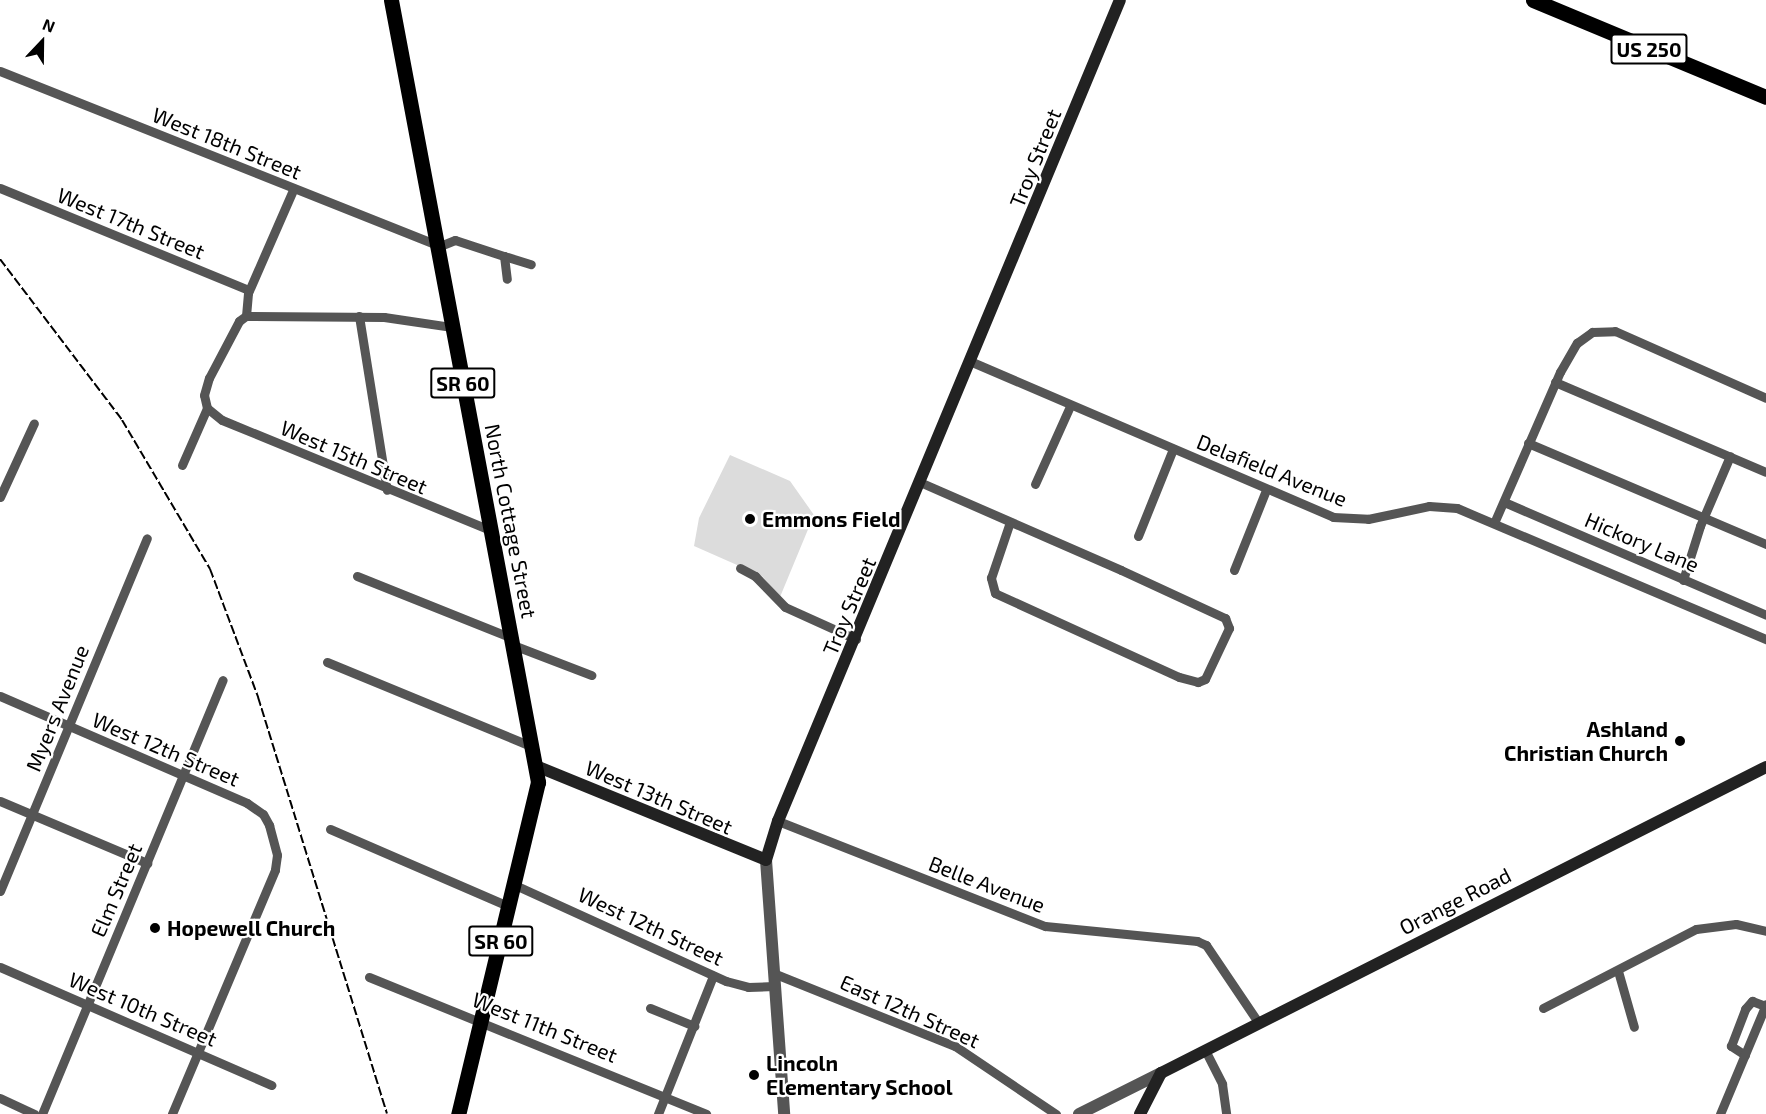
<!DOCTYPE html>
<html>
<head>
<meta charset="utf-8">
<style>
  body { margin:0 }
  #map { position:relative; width:1766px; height:1114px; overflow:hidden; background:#fff; font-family:"Exo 2",sans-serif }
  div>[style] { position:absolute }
  .green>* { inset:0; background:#dcdcdc }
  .minor>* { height:9px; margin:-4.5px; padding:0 4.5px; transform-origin:4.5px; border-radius:4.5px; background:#555 }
  .tertiary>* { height:12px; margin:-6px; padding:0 6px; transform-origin:6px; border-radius:6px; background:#555 }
  .secondary>* { height:12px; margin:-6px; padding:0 6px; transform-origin:6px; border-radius:6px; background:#222 }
  .primary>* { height:15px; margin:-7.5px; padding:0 7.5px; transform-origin:7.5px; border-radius:7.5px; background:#000 }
  .trunk>* { height:15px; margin:-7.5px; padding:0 7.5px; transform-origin:7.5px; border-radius:7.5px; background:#000 }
  .rail>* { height:2px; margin-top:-1px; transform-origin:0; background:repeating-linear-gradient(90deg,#000 0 9px,transparent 0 12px) }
  .dots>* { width:16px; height:16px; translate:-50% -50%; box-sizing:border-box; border:3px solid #fff; border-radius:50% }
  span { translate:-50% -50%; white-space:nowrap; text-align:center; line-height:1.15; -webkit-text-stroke:4.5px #fff; paint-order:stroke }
  .shield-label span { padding:2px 4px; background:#fff; border:2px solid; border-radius:4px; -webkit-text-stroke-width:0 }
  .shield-label { font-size:20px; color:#000; font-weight:700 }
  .street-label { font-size:21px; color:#000 }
  .poi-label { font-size:21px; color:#000; font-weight:700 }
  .left { translate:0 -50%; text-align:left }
  .right { translate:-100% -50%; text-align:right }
  .north { position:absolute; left:12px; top:12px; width:60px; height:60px; -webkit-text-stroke:4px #fff; paint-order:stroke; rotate:22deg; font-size:16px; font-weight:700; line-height:24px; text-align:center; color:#000 }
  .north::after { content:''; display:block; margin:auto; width:21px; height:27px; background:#000; clip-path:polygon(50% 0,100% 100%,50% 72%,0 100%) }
</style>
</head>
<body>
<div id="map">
  <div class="green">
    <div style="clip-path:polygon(730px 455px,790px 481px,814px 515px,780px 597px,762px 576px,694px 546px,699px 518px)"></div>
  </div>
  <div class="minor">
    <div style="left:0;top:71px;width:474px;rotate:21.7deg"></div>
    <div style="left:440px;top:246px;width:16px;rotate:-22deg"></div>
    <div style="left:455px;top:240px;width:52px;rotate:18.1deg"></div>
    <div style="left:504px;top:256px;width:23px;rotate:83deg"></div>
    <div style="left:0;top:188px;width:269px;rotate:22.3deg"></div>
    <div style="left:504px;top:256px;width:28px;rotate:17deg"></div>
    <div style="left:246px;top:316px;width:138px;rotate:0.4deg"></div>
    <div style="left:384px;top:317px;width:69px;rotate:8.4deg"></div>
    <div style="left:246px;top:316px;width:23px;rotate:-85deg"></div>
    <div style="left:248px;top:293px;width:112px;rotate:-66.4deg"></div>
    <div style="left:359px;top:316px;width:176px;rotate:80.9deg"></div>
    <div style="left:972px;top:362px;width:393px;rotate:23.2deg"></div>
    <div style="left:1333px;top:517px;width:35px;rotate:3deg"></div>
    <div style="left:1368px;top:519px;width:62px;rotate:-12deg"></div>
    <div style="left:1429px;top:506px;width:28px;rotate:4deg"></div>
    <div style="left:1457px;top:508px;width:336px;rotate:23deg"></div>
    <div style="left:1555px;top:382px;width:229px;rotate:23.1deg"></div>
    <div style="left:207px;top:408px;width:19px;rotate:39deg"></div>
    <div style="left:222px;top:420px;width:292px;rotate:22.3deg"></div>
    <div style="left:1528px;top:443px;width:259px;rotate:23deg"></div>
    <div style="left:182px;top:465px;width:62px;rotate:-66.3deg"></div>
    <div style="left:207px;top:408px;width:13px;rotate:-103deg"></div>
    <div style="left:204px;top:395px;width:18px;rotate:-74deg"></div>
    <div style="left:209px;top:378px;width:64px;rotate:-62.2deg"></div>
    <div style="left:239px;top:321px;width:9px;rotate:-36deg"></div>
    <div style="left:922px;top:483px;width:217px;rotate:23.6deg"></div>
    <div style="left:1121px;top:570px;width:115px;rotate:24.8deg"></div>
    <div style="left:1225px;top:618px;width:11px;rotate:68deg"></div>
    <div style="left:1229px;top:628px;width:56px;rotate:115.2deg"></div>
    <div style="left:1205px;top:679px;width:8px;rotate:157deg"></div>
    <div style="left:1198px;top:682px;width:20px;rotate:-165deg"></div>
    <div style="left:1179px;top:677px;width:202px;rotate:-155.5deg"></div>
    <div style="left:995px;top:593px;width:16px;rotate:-105deg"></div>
    <div style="left:991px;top:578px;width:59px;rotate:-71.3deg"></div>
    <div style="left:1035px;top:484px;width:85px;rotate:-65.8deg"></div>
    <div style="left:0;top:497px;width:81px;rotate:-65.3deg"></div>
    <div style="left:1504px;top:502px;width:285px;rotate:23.3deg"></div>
    <div style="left:1494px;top:523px;width:165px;rotate:-66.4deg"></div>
    <div style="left:1560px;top:372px;width:34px;rotate:-60deg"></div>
    <div style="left:1577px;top:343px;width:19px;rotate:-36deg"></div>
    <div style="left:1592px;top:332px;width:23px;rotate:-2deg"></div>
    <div style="left:1615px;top:331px;width:165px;rotate:23.9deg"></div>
    <div style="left:1138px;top:536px;width:94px;rotate:-68.1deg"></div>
    <div style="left:740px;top:568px;width:17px;rotate:28deg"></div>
    <div style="left:755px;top:576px;width:43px;rotate:45.9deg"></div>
    <div style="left:785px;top:607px;width:78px;rotate:24.3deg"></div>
    <div style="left:1234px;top:570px;width:86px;rotate:-68.2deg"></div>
    <div style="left:357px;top:576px;width:167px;rotate:21.8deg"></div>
    <div style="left:1683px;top:580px;width:57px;rotate:-72.5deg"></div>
    <div style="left:1700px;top:526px;width:76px;rotate:-66.8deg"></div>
    <div style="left:513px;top:645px;width:84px;rotate:21deg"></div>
    <div style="left:327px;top:662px;width:223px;rotate:22.4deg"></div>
    <div style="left:0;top:696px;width:269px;rotate:23.4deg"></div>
    <div style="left:247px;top:803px;width:19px;rotate:35deg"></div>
    <div style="left:263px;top:814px;width:13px;rotate:61deg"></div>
    <div style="left:269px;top:825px;width:31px;rotate:75deg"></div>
    <div style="left:277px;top:855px;width:15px;rotate:98deg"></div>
    <div style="left:275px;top:870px;width:265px;rotate:112.9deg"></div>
    <div style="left:0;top:801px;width:160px;rotate:22.9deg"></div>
    <div style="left:778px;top:821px;width:287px;rotate:21.5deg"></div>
    <div style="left:1045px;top:926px;width:153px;rotate:5.6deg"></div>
    <div style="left:1197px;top:941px;width:10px;rotate:24deg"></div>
    <div style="left:1206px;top:945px;width:93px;rotate:56deg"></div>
    <div style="left:330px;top:829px;width:196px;rotate:23.4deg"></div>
    <div style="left:515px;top:885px;width:232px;rotate:24.5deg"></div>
    <div style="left:726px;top:981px;width:23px;rotate:15deg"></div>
    <div style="left:748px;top:987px;width:26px;rotate:-2deg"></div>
    <div style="left:0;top:891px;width:382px;rotate:-67.4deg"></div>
    <div style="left:0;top:967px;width:296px;rotate:23.5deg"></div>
    <div style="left:1618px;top:971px;width:58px;rotate:74.1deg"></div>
    <div style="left:773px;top:973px;width:196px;rotate:21.9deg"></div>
    <div style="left:955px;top:1046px;width:122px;rotate:34deg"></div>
    <div style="left:369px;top:977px;width:364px;rotate:22.1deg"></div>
    <div style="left:650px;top:1008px;width:48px;rotate:22.2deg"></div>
    <div style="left:1543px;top:1008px;width:172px;rotate:-27.3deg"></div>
    <div style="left:1696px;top:929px;width:40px;rotate:-7.1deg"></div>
    <div style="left:1736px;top:924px;width:31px;rotate:13deg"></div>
    <div style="left:1205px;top:1050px;width:38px;rotate:63deg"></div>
    <div style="left:1222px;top:1084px;width:30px;rotate:82deg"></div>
    <div style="left:1745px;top:1055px;width:17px;rotate:-147deg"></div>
    <div style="left:1731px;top:1046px;width:40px;rotate:-69deg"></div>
    <div style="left:1745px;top:1009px;width:11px;rotate:-49deg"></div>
    <div style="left:1752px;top:1001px;width:14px;rotate:21deg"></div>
    <div style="left:0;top:1098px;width:38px;rotate:25deg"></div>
    <div style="left:42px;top:1114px;width:470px;rotate:-67.4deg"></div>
    <div style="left:658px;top:1114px;width:149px;rotate:-68.3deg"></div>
    <div style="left:1720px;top:1114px;width:119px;rotate:-67.3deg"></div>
  </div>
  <div class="tertiary">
    <div style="left:766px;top:860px;width:255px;rotate:85.9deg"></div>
    <div style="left:1079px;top:1114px;width:92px;rotate:-26.6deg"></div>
  </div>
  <div class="secondary">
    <div style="left:536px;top:766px;width:248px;rotate:22.2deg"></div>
    <div style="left:766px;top:860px;width:41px;rotate:-72.9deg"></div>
    <div style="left:778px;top:821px;width:889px;rotate:-67.39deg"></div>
    <div style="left:1140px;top:1114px;width:46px;rotate:-62.9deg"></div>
    <div style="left:1161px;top:1073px;width:678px;rotate:-26.83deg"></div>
  </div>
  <div class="primary">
    <div style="left:391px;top:0;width:796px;rotate:79.35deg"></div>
    <div style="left:538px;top:782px;width:342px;rotate:103.5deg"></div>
  </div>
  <div class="trunk">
    <div style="left:1533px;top:0;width:252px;rotate:22.6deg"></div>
  </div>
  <div class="rail">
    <div style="left:0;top:259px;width:202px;rotate:52.8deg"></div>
    <div style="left:122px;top:420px;width:173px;rotate:59.4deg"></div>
    <div style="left:210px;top:569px;width:137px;rotate:69.4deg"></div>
    <div style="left:258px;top:697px;width:436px;rotate:72.8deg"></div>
  </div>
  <div class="dots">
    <div style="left:750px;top:519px;background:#000"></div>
    <div style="left:1680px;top:741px;background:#000"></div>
    <div style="left:155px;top:928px;background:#000"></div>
    <div style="left:754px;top:1075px;background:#000"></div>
  </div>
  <div class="shield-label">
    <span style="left:1649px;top:49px">US 250</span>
    <span style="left:463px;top:383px">SR 60</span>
    <span style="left:501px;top:941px">SR 60</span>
  </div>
  <div class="street-label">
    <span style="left:227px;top:143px;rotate:22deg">West 18th Street</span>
    <span style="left:1035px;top:158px;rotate:-68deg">Troy Street</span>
    <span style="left:131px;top:223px;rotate:22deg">West 17th Street</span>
    <span style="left:354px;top:457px;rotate:23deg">West 15th Street</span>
    <span style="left:1272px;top:470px;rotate:22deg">Delafield Avenue</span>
    <span style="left:511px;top:521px;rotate:79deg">North Cottage Street</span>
    <span style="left:1642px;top:542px;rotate:23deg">Hickory Lane</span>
    <span style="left:849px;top:606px;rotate:-67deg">Troy Street</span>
    <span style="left:57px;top:708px;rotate:-68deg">Myers Avenue</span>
    <span style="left:166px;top:749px;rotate:23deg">West 12th Street</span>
    <span style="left:659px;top:797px;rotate:23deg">West 13th Street</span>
    <span style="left:987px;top:884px;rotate:21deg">Belle Avenue</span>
    <span style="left:116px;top:890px;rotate:-67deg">Elm Street</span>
    <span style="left:1455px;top:901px;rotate:-27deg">Orange Road</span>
    <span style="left:651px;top:926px;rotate:25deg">West 12th Street</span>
    <span style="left:143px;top:1009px;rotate:23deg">West 10th Street</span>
    <span style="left:910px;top:1011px;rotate:24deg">East 12th Street</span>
    <span style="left:545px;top:1027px;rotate:22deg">West 11th Street</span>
  </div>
  <div class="poi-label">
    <span class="left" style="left:762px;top:519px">Emmons Field</span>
    <span class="right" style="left:1668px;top:741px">Ashland<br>Christian Church</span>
    <span class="left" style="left:167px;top:928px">Hopewell Church</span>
    <span class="left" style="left:766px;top:1075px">Lincoln<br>Elementary School</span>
  </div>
  <div class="north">N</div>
</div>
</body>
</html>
